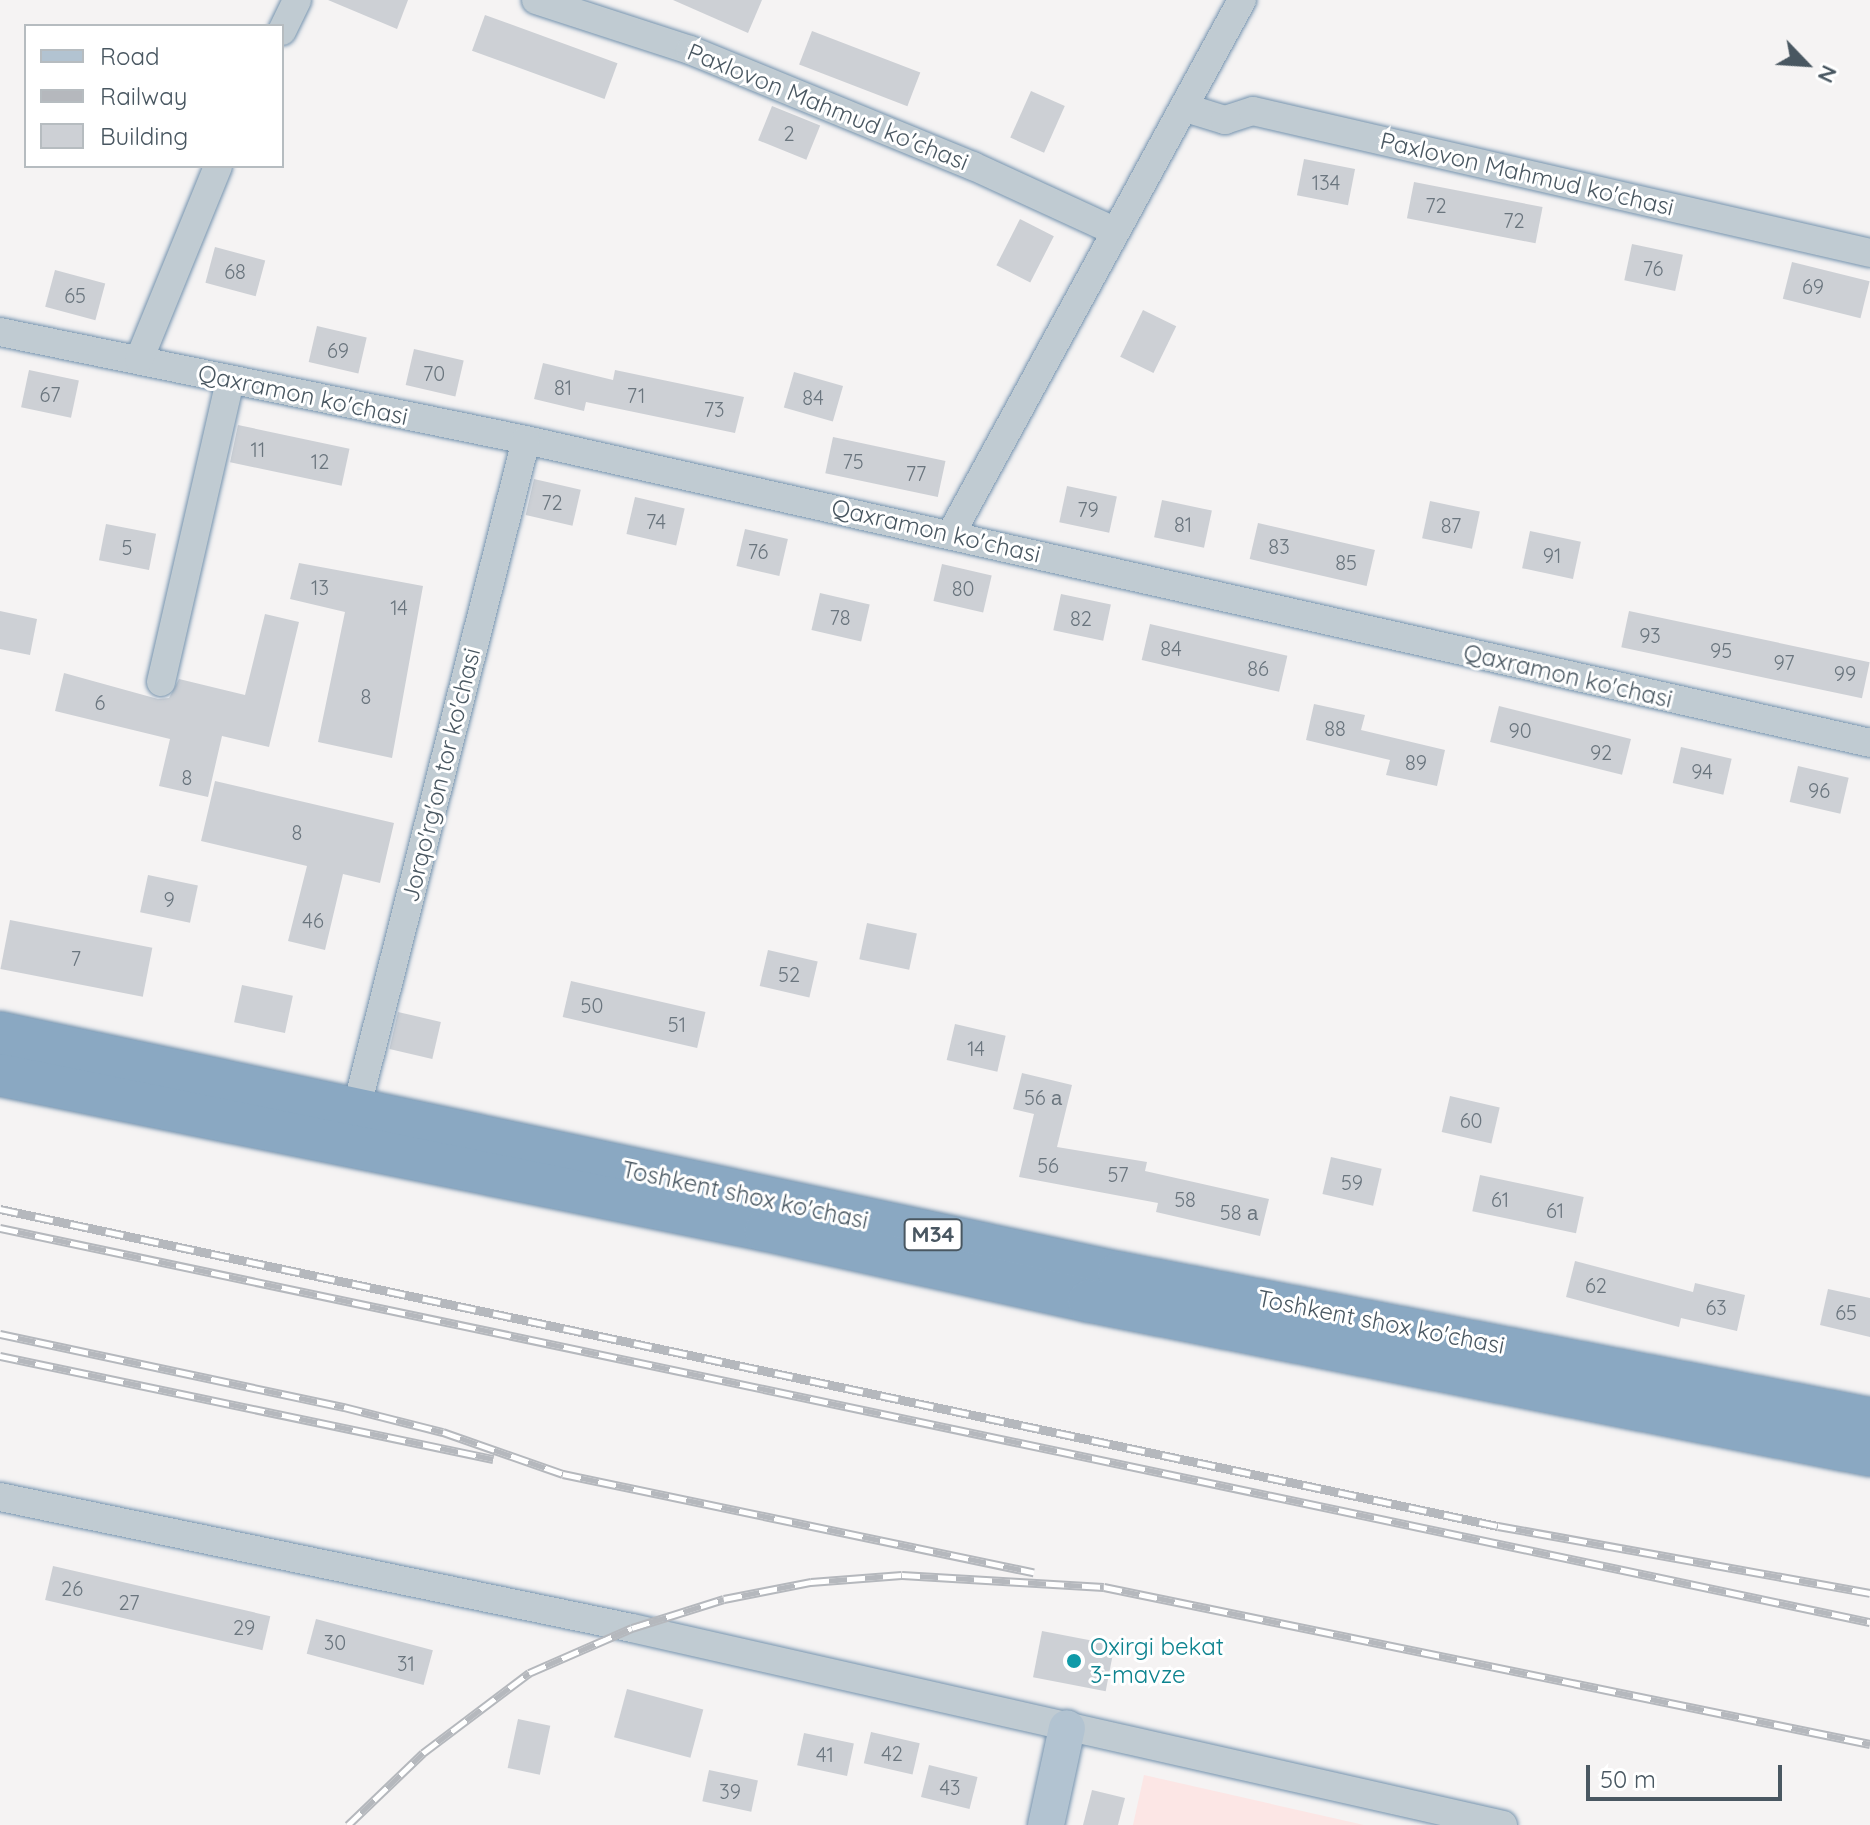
<!DOCTYPE html>
<html>
<head>
<meta charset="utf-8">
<style>
  body { margin:0 }
  #map { position:relative; width:1870px; height:1825px; overflow:hidden; background:#f5f3f3; font-family:Quicksand,sans-serif }
  div>[style] { position:absolute }
  .medical>* { inset:0; background:#fce6e5 }
  .building>* { inset:0; background:#cdd0d5; transform-origin:0 0 }
  .roads { filter:drop-shadow(0 0 2px #7593ae) drop-shadow(0 0 2px #7593ae) }
  .minor>* { height:28px; margin:-14px; padding:0 14px; transform-origin:14px; border-radius:14px; background:#c0cbd2 }
  .major>* { height:36px; margin:-18px; padding:0 18px; transform-origin:18px; border-radius:18px; background:#b2c3d1 }
  .highway>* { height:42px; margin:-21px; padding:0 21px; transform-origin:21px; border-radius:21px; background:#8aa8c2 }
  .rail>* { height:9px; margin-top:-4.5px; transform-origin:0; background:repeating-linear-gradient(90deg,#fff 0 18px,#b5b8bd 0 36px); box-sizing:border-box; border-block:2px solid #b5b8bd }
  .dots>* { width:22px; height:22px; translate:-50% -50%; box-sizing:border-box; border:4px solid #fff; border-radius:50% }
  span { translate:-50% -50%; white-space:nowrap; text-align:center; line-height:1.15; -webkit-text-stroke:6px #fff; paint-order:stroke }
  .number-label { font-size:20px; color:#6a757e }
  .number-label span { -webkit-text-stroke-width:0 }
  .shield-label span { padding:2px 6px; background:#fff; border:2px solid; border-radius:6px; -webkit-text-stroke-width:0 }
  .shield-label { font-size:22px; color:#495761; font-weight:700 }
  .street-label { font-size:24px; color:#495761 }
  .culture-label { font-size:24px; color:#0d838f }
  .left { translate:0 -50%; text-align:left }
  .legend { position:absolute; left:24px; top:24px; width:260px; height:144px; box-sizing:border-box; background:#fff; border:2px solid #b6bcc0; margin:0; padding:10px 14px; list-style:none; font-size:24px; color:#495761 }
  .legend li { display:flex; align-items:center; gap:16px; height:40px }
  .legend b { width:40px; border:2px solid #b6bcc0 }
  .north { position:absolute; left:1766px; top:24px; width:80px; height:80px; -webkit-text-stroke:6px #fff; paint-order:stroke; rotate:115deg; font-size:22px; font-weight:700; line-height:32px; text-align:center; color:#495761 }
  .north::after { content:''; display:block; margin:auto; width:28px; height:36px; background:#495761; clip-path:polygon(50% 0,100% 100%,50% 72%,0 100%) }
  .scale { position:absolute; left:1586px; top:1765px; width:196px; height:36px; box-sizing:border-box; border:4px solid #495761; border-top:0; padding-left:10px; font-size:24px; line-height:28px; white-space:nowrap; color:#495761; -webkit-text-stroke:6px #fff; paint-order:stroke }
</style>
</head>
<body>
<div id="map">
  <div class="medical">
    <div style="clip-path:polygon(1144px 1775px,1364px 1825px,1133px 1825px)"></div>
  </div>
  <div class="building">
    <div style="clip-path:polygon(328px 0,408px 0,397px 29px)"></div>
    <div style="clip-path:polygon(673px 0,762px 0,748px 33px)"></div>
    <div style="left:485px;top:15px;width:141px;height:38px;rotate:20deg"></div>
    <div style="left:812px;top:31px;width:116px;height:36px;rotate:21deg"></div>
    <div style="left:1031px;top:91px;width:37px;height:51px;rotate:24deg"></div>
    <div style="left:772px;top:106px;width:52px;height:37px;rotate:22deg"></div>
    <div style="left:1304px;top:159px;width:52px;height:37px;rotate:11deg"></div>
    <div style="left:1414px;top:182px;width:131px;height:37px;rotate:11deg"></div>
    <div style="left:1020px;top:219px;width:38px;height:52px;rotate:27deg"></div>
    <div style="left:1632px;top:244px;width:52px;height:37px;rotate:12deg"></div>
    <div style="left:215px;top:247px;width:52px;height:37px;rotate:15deg"></div>
    <div style="left:1792px;top:262px;width:80px;height:38px;rotate:14deg"></div>
    <div style="left:55px;top:270px;width:52px;height:38px;rotate:15deg"></div>
    <div style="left:1143px;top:310px;width:37px;height:52px;rotate:26deg"></div>
    <div style="left:317px;top:326px;width:51px;height:37px;rotate:13deg"></div>
    <div style="left:414px;top:349px;width:51px;height:37px;rotate:13deg"></div>
    <div style="clip-path:polygon(543px 363px,613px 380px,615px 370px,744px 397px,735px 433px,586px 402px,584px 411px,534px 399px)"></div>
    <div style="left:29px;top:370px;width:51px;height:38px;rotate:12deg"></div>
    <div style="left:794px;top:372px;width:51px;height:37px;rotate:16deg"></div>
    <div style="left:238px;top:425px;width:114px;height:38px;rotate:12deg"></div>
    <div style="left:833px;top:437px;width:115px;height:37px;rotate:12deg"></div>
    <div style="left:534px;top:479px;width:48px;height:37px;rotate:13deg"></div>
    <div style="left:1067px;top:486px;width:51px;height:37px;rotate:12deg"></div>
    <div style="left:635px;top:497px;width:51px;height:38px;rotate:13deg"></div>
    <div style="left:1162px;top:500px;width:51px;height:38px;rotate:12deg"></div>
    <div style="left:1430px;top:501px;width:51px;height:38px;rotate:12deg"></div>
    <div style="left:1258px;top:523px;width:120px;height:37px;rotate:13deg"></div>
    <div style="left:106px;top:524px;width:51px;height:37px;rotate:11deg"></div>
    <div style="left:745px;top:529px;width:44px;height:38px;rotate:13deg"></div>
    <div style="left:1530px;top:531px;width:52px;height:38px;rotate:12deg"></div>
    <div style="clip-path:polygon(299px 563px,423px 586px,392px 758px,318px 742px,345px 612px,290px 599px)"></div>
    <div style="left:942px;top:564px;width:51px;height:38px;rotate:13deg"></div>
    <div style="left:820px;top:593px;width:51px;height:38px;rotate:13deg"></div>
    <div style="left:1061px;top:594px;width:51px;height:37px;rotate:12deg"></div>
    <div style="clip-path:polygon(0 611px,37px 619px,30px 655px,0 649px)"></div>
    <div style="left:1629px;top:611px;width:246px;height:37px;rotate:12deg"></div>
    <div style="clip-path:polygon(265px 614px,299px 622px,269px 747px,222px 736px,208px 797px,159px 786px,170px 739px,55px 711px,64px 673px,158px 699px,169px 698px,179px 679px,245px 695px)"></div>
    <div style="left:1150px;top:624px;width:141px;height:37px;rotate:13deg"></div>
    <div style="clip-path:polygon(1314px 704px,1365px 715px,1361px 730px,1445px 750px,1437px 786px,1386px 775px,1390px 760px,1306px 740px)"></div>
    <div style="left:1499px;top:706px;width:136px;height:37px;rotate:14deg"></div>
    <div style="left:1681px;top:747px;width:52px;height:37px;rotate:13deg"></div>
    <div style="left:1798px;top:766px;width:52px;height:37px;rotate:13deg"></div>
    <div style="clip-path:polygon(215px 781px,394px 823px,380px 883px,343px 874px,325px 950px,288px 941px,307px 866px,201px 841px)"></div>
    <div style="left:148px;top:875px;width:51px;height:38px;rotate:12deg"></div>
    <div style="left:10px;top:920px;width:145px;height:50px;rotate:11deg"></div>
    <div style="left:867px;top:923px;width:51px;height:37px;rotate:12deg"></div>
    <div style="left:768px;top:950px;width:51px;height:37px;rotate:13deg"></div>
    <div style="left:571px;top:981px;width:138px;height:37px;rotate:13deg"></div>
    <div style="left:242px;top:985px;width:52px;height:38px;rotate:12deg"></div>
    <div style="left:398px;top:1012px;width:44px;height:38px;rotate:13deg"></div>
    <div style="left:955px;top:1024px;width:52px;height:37px;rotate:13deg"></div>
    <div style="clip-path:polygon(1022px 1073px,1072px 1085px,1057px 1147px,1147px 1162px,1145px 1171px,1269px 1199px,1260px 1236px,1156px 1212px,1158px 1203px,1019px 1177px,1034px 1114px,1013px 1109px)"></div>
    <div style="left:1450px;top:1096px;width:51px;height:37px;rotate:13deg"></div>
    <div style="left:1331px;top:1157px;width:52px;height:38px;rotate:13deg"></div>
    <div style="left:1480px;top:1175px;width:106px;height:37px;rotate:12deg"></div>
    <div style="clip-path:polygon(1575px 1261px,1693px 1292px,1695px 1283px,1745px 1295px,1737px 1331px,1681px 1318px,1679px 1327px,1566px 1297px)"></div>
    <div style="clip-path:polygon(1828px 1289px,1870px 1298px,1870px 1337px,1820px 1325px)"></div>
    <div style="left:53px;top:1566px;width:223px;height:35px;rotate:13deg"></div>
    <div style="left:316px;top:1619px;width:121px;height:36px;rotate:15deg"></div>
    <div style="left:1042px;top:1631px;width:74px;height:47px;rotate:11deg"></div>
    <div style="left:627px;top:1689px;width:79px;height:50px;rotate:15deg"></div>
    <div style="left:518px;top:1719px;width:33px;height:50px;rotate:12deg"></div>
    <div style="left:871px;top:1732px;width:50px;height:32px;rotate:13deg"></div>
    <div style="left:804px;top:1733px;width:51px;height:33px;rotate:12deg"></div>
    <div style="left:929px;top:1765px;width:50px;height:33px;rotate:14deg"></div>
    <div style="left:709px;top:1770px;width:50px;height:32px;rotate:12deg"></div>
    <div style="clip-path:polygon(1092px 1790px,1125px 1798px,1118px 1825px,1083px 1825px)"></div>
  </div>
  <div class="roads">
    <div class="minor">
      <div style="left:536px;top:0;width:162px;rotate:18deg"></div>
      <div style="left:690px;top:50px;width:306px;rotate:22.3deg"></div>
      <div style="left:973px;top:166px;width:155px;rotate:24.7deg"></div>
      <div style="left:282px;top:31px;width:34px;rotate:-64deg"></div>
      <div style="left:1186px;top:108px;width:41px;rotate:17.1deg"></div>
      <div style="left:1225px;top:120px;width:29px;rotate:-18deg"></div>
      <div style="left:1253px;top:111px;width:633px;rotate:12.96deg"></div>
      <div style="left:0;top:332px;width:537px;rotate:11.6deg"></div>
      <div style="left:526px;top:440px;width:1378px;rotate:12.7deg"></div>
      <div style="left:139px;top:360px;width:209px;rotate:-67.8deg"></div>
      <div style="left:951px;top:534px;width:608px;rotate:-61.41deg"></div>
      <div style="left:161px;top:682px;width:309px;rotate:-77.1deg"></div>
      <div style="left:356px;top:1110px;width:691px;rotate:-75.76deg"></div>
      <div style="left:0;top:1497px;width:645px;rotate:11.71deg"></div>
      <div style="left:632px;top:1628px;width:893px;rotate:12.74deg"></div>
    </div>
    <div class="major">
      <div style="left:1046px;top:1825px;width:99px;rotate:-77.8deg"></div>
    </div>
    <div class="highway">
      <div style="left:0;top:1033px;width:1144px;rotate:12.11deg"></div>
      <div style="left:1119px;top:1273px;width:765px;rotate:11deg"></div>
      <div style="left:0;top:1075px;width:782px;rotate:11.44deg"></div>
      <div style="left:766px;top:1230px;width:331px;rotate:12.4deg"></div>
      <div style="left:1089px;top:1301px;width:796px;rotate:11.15deg"></div>
    </div>
  </div>
  <div class="rail">
    <div style="left:0;top:1209px;width:1531px;rotate:11.95deg"></div>
    <div style="left:1498px;top:1526px;width:378px;rotate:10.2deg"></div>
    <div style="left:0;top:1228px;width:1911px;rotate:11.9deg"></div>
    <div style="left:0;top:1334px;width:352px;rotate:12deg"></div>
    <div style="left:344px;top:1407px;width:102px;rotate:14.2deg"></div>
    <div style="left:443px;top:1432px;width:127px;rotate:19.3deg"></div>
    <div style="left:563px;top:1474px;width:481px;rotate:11.8deg"></div>
    <div style="left:0;top:1356px;width:504px;rotate:11.8deg"></div>
    <div style="left:348px;top:1825px;width:104px;rotate:-43.8deg"></div>
    <div style="left:423px;top:1753px;width:133px;rotate:-37deg"></div>
    <div style="left:529px;top:1673px;width:112px;rotate:-23.6deg"></div>
    <div style="left:632px;top:1628px;width:96px;rotate:-17.5deg"></div>
    <div style="left:724px;top:1599px;width:89px;rotate:-11.1deg"></div>
    <div style="left:811px;top:1582px;width:91px;rotate:-4.4deg"></div>
    <div style="left:902px;top:1575px;width:202px;rotate:3.4deg"></div>
    <div style="left:1104px;top:1587px;width:782px;rotate:11.58deg"></div>
  </div>
  <div class="dots">
    <div style="left:1074px;top:1661px;background:#0f9aa8"></div>
  </div>
  <div class="number-label">
    <span style="left:789px;top:133px">2</span>
    <span style="left:1326px;top:182px">134</span>
    <span style="left:1436px;top:205px">72</span>
    <span style="left:1514px;top:220px">72</span>
    <span style="left:1653px;top:268px">76</span>
    <span style="left:235px;top:271px">68</span>
    <span style="left:1813px;top:286px">69</span>
    <span style="left:75px;top:295px">65</span>
    <span style="left:338px;top:350px">69</span>
    <span style="left:434px;top:373px">70</span>
    <span style="left:563px;top:387px">81</span>
    <span style="left:50px;top:394px">67</span>
    <span style="left:636px;top:395px">71</span>
    <span style="left:813px;top:397px">84</span>
    <span style="left:714px;top:409px">73</span>
    <span style="left:258px;top:449px">11</span>
    <span style="left:320px;top:461px">12</span>
    <span style="left:853px;top:461px">75</span>
    <span style="left:916px;top:473px">77</span>
    <span style="left:552px;top:502px">72</span>
    <span style="left:1088px;top:509px">79</span>
    <span style="left:656px;top:521px">74</span>
    <span style="left:1183px;top:524px">81</span>
    <span style="left:1451px;top:525px">87</span>
    <span style="left:1279px;top:546px">83</span>
    <span style="left:127px;top:547px">5</span>
    <span style="left:758px;top:551px">76</span>
    <span style="left:1552px;top:555px">91</span>
    <span style="left:1346px;top:562px">85</span>
    <span style="left:320px;top:587px">13</span>
    <span style="left:963px;top:588px">80</span>
    <span style="left:399px;top:607px">14</span>
    <span style="left:840px;top:617px">78</span>
    <span style="left:1081px;top:618px">82</span>
    <span style="left:1650px;top:635px">93</span>
    <span style="left:1171px;top:648px">84</span>
    <span style="left:1721px;top:650px">95</span>
    <span style="left:1784px;top:662px">97</span>
    <span style="left:1258px;top:668px">86</span>
    <span style="left:1845px;top:673px">99</span>
    <span style="left:366px;top:696px">8</span>
    <span style="left:100px;top:702px">6</span>
    <span style="left:1335px;top:728px">88</span>
    <span style="left:1520px;top:730px">90</span>
    <span style="left:1601px;top:752px">92</span>
    <span style="left:1416px;top:762px">89</span>
    <span style="left:1702px;top:771px">94</span>
    <span style="left:187px;top:777px">8</span>
    <span style="left:1819px;top:790px">96</span>
    <span style="left:297px;top:832px">8</span>
    <span style="left:169px;top:899px">9</span>
    <span style="left:313px;top:920px">46</span>
    <span style="left:76px;top:958px">7</span>
    <span style="left:789px;top:974px">52</span>
    <span style="left:592px;top:1005px">50</span>
    <span style="left:677px;top:1024px">51</span>
    <span style="left:976px;top:1048px">14</span>
    <span style="left:1043px;top:1097px">56 а</span>
    <span style="left:1471px;top:1120px">60</span>
    <span style="left:1048px;top:1165px">56</span>
    <span style="left:1118px;top:1174px">57</span>
    <span style="left:1352px;top:1182px">59</span>
    <span style="left:1185px;top:1199px">58</span>
    <span style="left:1500px;top:1199px">61</span>
    <span style="left:1555px;top:1210px">61</span>
    <span style="left:1239px;top:1212px">58 а</span>
    <span style="left:1596px;top:1285px">62</span>
    <span style="left:1716px;top:1307px">63</span>
    <span style="left:1846px;top:1312px">65</span>
    <span style="left:72px;top:1588px">26</span>
    <span style="left:129px;top:1602px">27</span>
    <span style="left:244px;top:1627px">29</span>
    <span style="left:335px;top:1642px">30</span>
    <span style="left:406px;top:1663px">31</span>
    <span style="left:892px;top:1753px">42</span>
    <span style="left:825px;top:1754px">41</span>
    <span style="left:950px;top:1787px">43</span>
    <span style="left:730px;top:1791px">39</span>
  </div>
  <div class="shield-label">
    <span style="left:933px;top:1235px">M34</span>
  </div>
  <div class="street-label">
    <span style="left:828px;top:107px;rotate:22deg">Paxlovon Mahmud ko'chasi</span>
    <span style="left:1527px;top:174px;rotate:13deg">Paxlovon Mahmud ko'chasi</span>
    <span style="left:303px;top:395px;rotate:12deg">Qaxramon ko'chasi</span>
    <span style="left:936px;top:531px;rotate:13deg">Qaxramon ko'chasi</span>
    <span style="left:1568px;top:676px;rotate:13deg">Qaxramon ko'chasi</span>
    <span style="left:441px;top:775px;rotate:-76deg">Jorqo'rg'on tor ko'chasi</span>
    <span style="left:745px;top:1195px;rotate:12deg">Toshkent shox ko'chasi</span>
    <span style="left:1381px;top:1322px;rotate:11deg">Toshkent shox ko'chasi</span>
  </div>
  <div class="culture-label">
    <span class="left" style="left:1090px;top:1661px">Oxirgi bekat<br>3-mavze</span>
  </div>
  <ul class="legend">
  <li><b style="height:10px;background:#b2c3d1"></b>Road</li>
  <li><b style="height:10px;background:#b5b8bd"></b>Railway</li>
  <li><b style="height:22px;background:#cdd0d5"></b>Building</li>
  </ul>
  <div class="north">N</div>
  <div class="scale">50 m</div>
</div>
</body>
</html>
